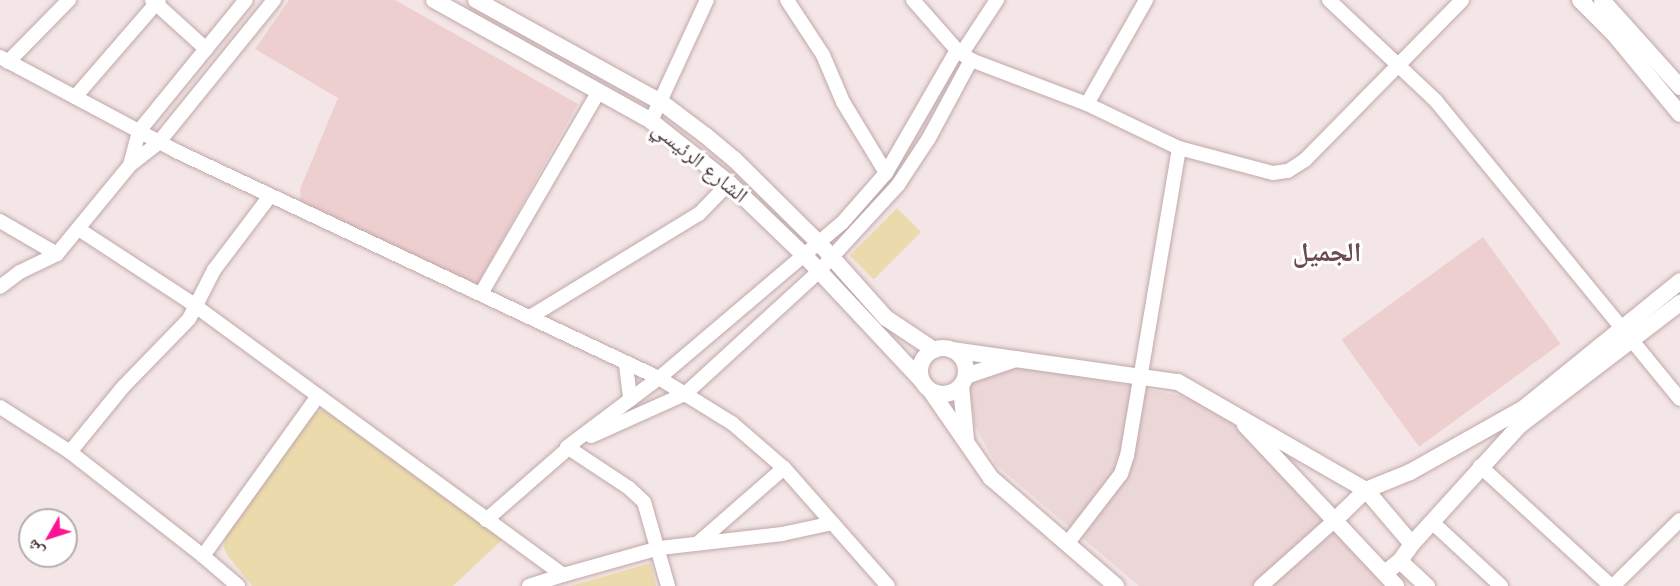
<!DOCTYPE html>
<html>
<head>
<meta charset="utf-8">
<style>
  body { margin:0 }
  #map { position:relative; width:1680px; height:586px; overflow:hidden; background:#f4e6e6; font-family:Jost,"Noto Naskh Arabic",sans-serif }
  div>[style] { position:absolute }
  .residential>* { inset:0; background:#ecd7d8 }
  .education>* { inset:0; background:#eecfcf; transform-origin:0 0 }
  .green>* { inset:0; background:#ebdbac; transform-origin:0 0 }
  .roads { filter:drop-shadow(0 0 2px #c0a8a9) drop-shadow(0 0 2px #c0a8a9) }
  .minor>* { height:14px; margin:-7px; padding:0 7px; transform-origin:7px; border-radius:7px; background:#fff }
  .tertiary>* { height:16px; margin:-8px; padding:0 8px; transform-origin:8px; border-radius:8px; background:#fff }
  .tertiary>.ring { margin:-8px; padding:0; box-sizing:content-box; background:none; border:16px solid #fff; border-radius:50% }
  span { translate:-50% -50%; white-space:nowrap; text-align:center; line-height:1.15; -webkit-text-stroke:6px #fff; paint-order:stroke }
  .street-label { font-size:21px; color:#473536 }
  .district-label { font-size:27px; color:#6b4b4e; font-weight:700 }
  .north { position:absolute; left:18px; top:508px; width:60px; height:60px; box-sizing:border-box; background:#fff; border:2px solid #b5aeaf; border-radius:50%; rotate:231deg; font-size:16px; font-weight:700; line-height:24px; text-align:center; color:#473536 }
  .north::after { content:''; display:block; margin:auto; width:21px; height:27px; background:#ff1294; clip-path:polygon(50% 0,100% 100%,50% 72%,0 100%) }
</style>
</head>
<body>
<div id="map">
  <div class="residential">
    <div style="clip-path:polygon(1015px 364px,1187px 397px,1232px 423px,1384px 586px,1139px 586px,996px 465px,974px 424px,969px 381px)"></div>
  </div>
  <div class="education">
    <div style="clip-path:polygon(289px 0,395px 0,578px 104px,476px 287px,301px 202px,300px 189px,338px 98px,255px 49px)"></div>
    <div style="left:1483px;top:237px;width:132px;height:175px;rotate:54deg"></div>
  </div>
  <div class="green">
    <div style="left:897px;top:208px;width:34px;height:67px;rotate:45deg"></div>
    <div style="clip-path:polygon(326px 409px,503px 539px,453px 586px,252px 586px,228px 556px,224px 548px,226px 532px,309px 415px)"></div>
    <div style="clip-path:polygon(651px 563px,656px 586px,570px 586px)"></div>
  </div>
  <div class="roads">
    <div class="minor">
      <div style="left:152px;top:0;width:73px;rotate:42.2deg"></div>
      <div style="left:787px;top:0;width:66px;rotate:56.8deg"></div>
      <div style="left:823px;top:55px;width:51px;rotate:66.9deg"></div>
      <div style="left:843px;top:102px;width:83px;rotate:58.8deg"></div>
      <div style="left:913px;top:0;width:67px;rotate:48.7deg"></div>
      <div style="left:957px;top:50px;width:17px;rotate:36deg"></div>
      <div style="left:971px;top:60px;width:124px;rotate:20.8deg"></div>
      <div style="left:1087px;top:104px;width:102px;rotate:25.6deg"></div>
      <div style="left:1179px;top:148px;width:97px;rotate:14.9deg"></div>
      <div style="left:1273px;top:173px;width:15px;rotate:-8deg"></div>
      <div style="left:1288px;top:171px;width:20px;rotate:-33deg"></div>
      <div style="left:1305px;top:160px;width:224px;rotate:-45.5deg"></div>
      <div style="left:1329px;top:0;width:147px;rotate:43.3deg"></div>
      <div style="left:1436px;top:101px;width:385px;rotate:50.7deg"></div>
      <div style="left:962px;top:53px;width:64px;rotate:-56.6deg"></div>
      <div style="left:0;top:57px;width:202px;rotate:28.1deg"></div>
      <div style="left:178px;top:152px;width:531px;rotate:25.17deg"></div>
      <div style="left:659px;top:378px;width:86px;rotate:31.7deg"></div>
      <div style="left:732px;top:423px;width:69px;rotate:40.9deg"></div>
      <div style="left:784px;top:468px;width:157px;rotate:48.6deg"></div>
      <div style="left:8px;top:62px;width:87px;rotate:-45.5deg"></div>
      <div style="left:75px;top:97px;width:128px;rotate:-49.1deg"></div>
      <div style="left:1087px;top:104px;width:120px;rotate:-60.4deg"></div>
      <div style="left:651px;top:121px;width:133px;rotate:-65.2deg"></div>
      <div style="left:130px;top:165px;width:35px;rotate:-75deg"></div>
      <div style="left:139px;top:131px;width:169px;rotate:-50.8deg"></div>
      <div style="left:0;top:221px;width:66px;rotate:30.1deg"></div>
      <div style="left:80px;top:230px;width:131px;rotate:33.2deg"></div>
      <div style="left:190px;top:302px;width:462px;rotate:36.2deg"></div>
      <div style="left:563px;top:575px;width:101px;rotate:-15.6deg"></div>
      <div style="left:660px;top:548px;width:123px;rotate:-6.5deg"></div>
      <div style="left:782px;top:534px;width:52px;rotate:-12.2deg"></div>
      <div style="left:0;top:287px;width:25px;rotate:-37deg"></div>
      <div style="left:20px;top:272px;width:41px;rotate:-25.9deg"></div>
      <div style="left:57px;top:254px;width:115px;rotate:-50.6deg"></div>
      <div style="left:130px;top:165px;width:37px;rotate:-38deg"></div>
      <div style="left:159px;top:142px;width:183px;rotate:-51deg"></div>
      <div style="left:482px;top:292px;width:230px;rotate:-59.8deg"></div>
      <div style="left:530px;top:317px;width:198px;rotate:-31.4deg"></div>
      <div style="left:699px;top:214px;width:43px;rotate:-45.9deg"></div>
      <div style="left:626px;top:365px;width:35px;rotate:83deg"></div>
      <div style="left:0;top:407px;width:83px;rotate:32.7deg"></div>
      <div style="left:70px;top:452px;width:169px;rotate:38deg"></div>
      <div style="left:203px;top:556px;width:197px;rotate:-54.3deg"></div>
      <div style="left:591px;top:436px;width:103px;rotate:-24.1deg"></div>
      <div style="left:685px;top:394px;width:182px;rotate:-42.5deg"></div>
      <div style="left:819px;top:271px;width:117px;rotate:-47.4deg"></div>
      <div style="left:898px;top:185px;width:56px;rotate:-56.6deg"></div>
      <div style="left:929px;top:138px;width:89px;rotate:-61.7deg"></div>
      <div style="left:70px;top:452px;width:84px;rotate:-50.8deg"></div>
      <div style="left:123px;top:387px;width:95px;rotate:-45.9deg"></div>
      <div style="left:189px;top:319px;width:55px;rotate:-63deg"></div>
      <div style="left:214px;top:270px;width:93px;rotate:-52.9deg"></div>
      <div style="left:1480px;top:466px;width:178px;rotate:42.5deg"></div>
      <div style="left:486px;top:520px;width:116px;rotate:-41.1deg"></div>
      <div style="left:1432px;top:522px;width:94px;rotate:42.8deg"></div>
      <div style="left:698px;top:543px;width:114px;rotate:-41.1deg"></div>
      <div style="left:1067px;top:544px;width:88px;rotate:-52.4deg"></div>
      <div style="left:1121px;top:474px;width:19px;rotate:-72deg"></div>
      <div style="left:1127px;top:456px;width:312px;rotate:-80.4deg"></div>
      <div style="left:203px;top:556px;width:46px;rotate:40.6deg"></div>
      <div style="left:529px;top:586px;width:36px;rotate:-18deg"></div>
      <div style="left:668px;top:586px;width:87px;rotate:-105.9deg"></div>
      <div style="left:644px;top:502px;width:21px;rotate:-137deg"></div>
      <div style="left:629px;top:488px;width:74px;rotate:-146.5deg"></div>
      <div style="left:567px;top:447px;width:115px;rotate:-36.9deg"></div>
      <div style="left:659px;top:378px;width:240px;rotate:-40.3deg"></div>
      <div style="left:842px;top:223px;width:67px;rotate:-48.7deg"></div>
      <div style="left:886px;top:173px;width:142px;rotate:-60deg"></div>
      <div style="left:1261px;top:586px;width:99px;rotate:-41.7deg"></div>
      <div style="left:1613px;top:586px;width:94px;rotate:-44.6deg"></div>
    </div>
    <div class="tertiary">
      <div style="left:434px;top:0;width:248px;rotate:29.1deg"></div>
      <div style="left:651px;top:121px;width:100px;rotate:38.5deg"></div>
      <div style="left:729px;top:183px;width:107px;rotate:43.9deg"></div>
      <div style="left:806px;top:257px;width:170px;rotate:46.9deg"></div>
      <div style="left:476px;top:0;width:211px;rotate:28.9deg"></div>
      <div style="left:661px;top:102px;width:55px;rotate:36.9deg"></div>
      <div style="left:705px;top:135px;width:38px;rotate:40deg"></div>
      <div style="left:734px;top:159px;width:121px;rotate:44.7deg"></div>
      <div style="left:820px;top:244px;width:99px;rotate:48.3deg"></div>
      <div style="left:886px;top:318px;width:58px;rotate:33.7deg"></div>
      <div style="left:1580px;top:0;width:47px;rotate:45deg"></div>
      <div style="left:1613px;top:33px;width:105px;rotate:50.4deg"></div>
      <div style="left:1602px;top:0;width:117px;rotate:48.1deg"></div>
      <div class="ring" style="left:920px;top:348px;width:30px;height:30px"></div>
      <div style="left:952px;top:350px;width:228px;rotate:8.1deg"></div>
      <div style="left:1178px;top:382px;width:217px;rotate:29.9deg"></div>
      <div style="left:1366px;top:490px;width:71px;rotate:49.6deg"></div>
      <div style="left:966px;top:376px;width:53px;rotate:-18.8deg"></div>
      <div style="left:961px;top:386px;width:54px;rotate:84.7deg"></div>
      <div style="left:930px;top:390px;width:107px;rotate:55.3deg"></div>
      <div style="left:991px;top:478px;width:165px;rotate:40.8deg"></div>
      <div style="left:1245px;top:425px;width:221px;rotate:46.8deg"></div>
      <div style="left:1335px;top:520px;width:43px;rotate:-44.1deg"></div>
      <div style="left:1366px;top:490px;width:48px;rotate:-22.2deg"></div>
      <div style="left:1410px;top:472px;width:131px;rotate:-29.3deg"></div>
      <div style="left:1524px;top:408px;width:201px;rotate:-39.1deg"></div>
      <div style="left:1400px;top:561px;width:37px;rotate:43deg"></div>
      <div style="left:1385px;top:573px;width:19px;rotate:-39deg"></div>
      <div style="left:1400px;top:561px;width:21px;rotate:-55deg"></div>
      <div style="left:1412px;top:544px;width:159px;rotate:-47.8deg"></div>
      <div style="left:1519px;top:426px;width:203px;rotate:-37.4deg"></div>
    </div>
  </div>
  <div class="street-label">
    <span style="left:700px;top:162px;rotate:39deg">الشارع الرئيسي</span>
  </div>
  <div class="district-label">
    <span style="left:1327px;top:252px">الجميل</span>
  </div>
  <div class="north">ش</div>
</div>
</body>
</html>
